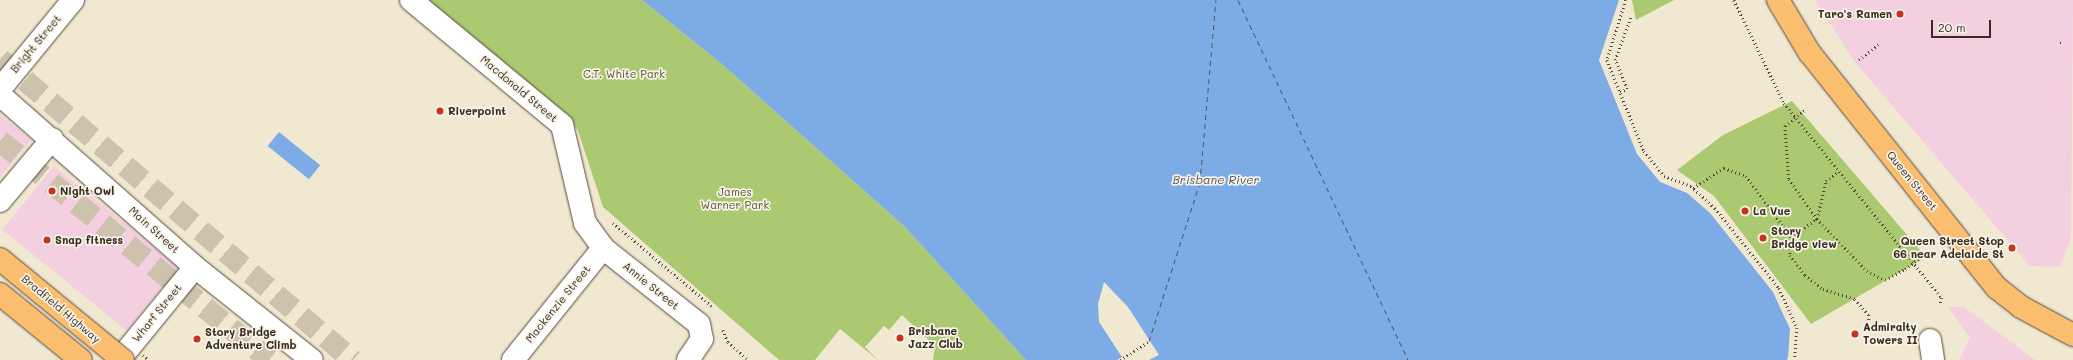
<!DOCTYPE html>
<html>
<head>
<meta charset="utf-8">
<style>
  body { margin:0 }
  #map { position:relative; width:2073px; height:360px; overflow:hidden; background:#f1e8d1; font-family:Mali,sans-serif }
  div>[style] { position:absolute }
  .built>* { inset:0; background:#f3cfdf; transform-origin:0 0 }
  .green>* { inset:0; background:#abc971 }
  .water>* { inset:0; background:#7cabe6; transform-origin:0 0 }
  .pier>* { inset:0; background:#f1e8d1 }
  .ferry>* { height:1px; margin-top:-0.5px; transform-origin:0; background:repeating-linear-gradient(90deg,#525764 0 5px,transparent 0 9px) }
  .highway-tunnel>* { height:22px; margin-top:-11px; transform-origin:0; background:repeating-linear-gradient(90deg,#cdc2ad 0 22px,transparent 0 33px) }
  .path>* { height:2.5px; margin-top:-1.25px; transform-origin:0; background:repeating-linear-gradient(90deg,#564639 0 1px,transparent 0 4px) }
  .roads { filter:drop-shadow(0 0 1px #564639) drop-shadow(0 0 1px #564639) }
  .minor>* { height:22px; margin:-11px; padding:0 11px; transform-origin:11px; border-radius:11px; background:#fff }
  .major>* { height:22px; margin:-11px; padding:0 11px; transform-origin:11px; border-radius:11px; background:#fbbe6e }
  .highway>* { height:22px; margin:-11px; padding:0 11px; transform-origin:11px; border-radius:11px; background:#fbbe6e }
  .path-bridge>* { height:2.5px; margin-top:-1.25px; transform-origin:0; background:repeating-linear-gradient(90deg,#564639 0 1px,transparent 0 4px) }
  .bridges { filter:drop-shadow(0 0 1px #564639) drop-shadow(0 0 1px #564639) }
  .highway-bridge>* { height:22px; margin:-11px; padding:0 11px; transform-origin:11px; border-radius:11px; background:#fbbe6e }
  .dots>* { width:11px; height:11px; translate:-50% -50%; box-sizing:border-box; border:2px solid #f7f3e8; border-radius:50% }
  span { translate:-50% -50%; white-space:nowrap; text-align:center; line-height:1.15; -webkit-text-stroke:3.5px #f7f3e8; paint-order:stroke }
  .poi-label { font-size:11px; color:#3b2a1e; font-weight:700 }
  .right { translate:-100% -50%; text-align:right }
  .left { translate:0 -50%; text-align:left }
  .street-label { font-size:11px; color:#3b2a1e }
  .park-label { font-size:11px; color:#575233 }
  .water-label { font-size:12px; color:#525764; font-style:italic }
  .scale { position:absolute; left:1931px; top:20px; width:60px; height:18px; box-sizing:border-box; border:2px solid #3b2a1e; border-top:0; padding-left:5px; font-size:12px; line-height:14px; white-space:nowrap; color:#3b2a1e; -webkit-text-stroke:3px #f7f3e8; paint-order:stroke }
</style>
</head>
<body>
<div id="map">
  <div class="built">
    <div style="clip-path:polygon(1815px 0,2073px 0,2071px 238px,2060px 267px,2030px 266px,1854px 61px)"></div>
    <div style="clip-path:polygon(0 115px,31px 140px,0 177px)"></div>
    <div style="left:54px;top:166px;width:160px;height:82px;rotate:39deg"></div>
    <div style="clip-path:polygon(1948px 307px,1964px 307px,2035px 360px,1959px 360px,1970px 338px)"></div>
  </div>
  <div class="green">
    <div style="clip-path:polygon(428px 0,642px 0,723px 65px,905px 227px,1026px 360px,933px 360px,935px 346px,902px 315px,889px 330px,884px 326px,865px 347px,878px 360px,840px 329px,815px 360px,779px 360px,603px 207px,578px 131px,568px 115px)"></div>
    <div style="clip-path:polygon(1632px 0,1674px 0,1636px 20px)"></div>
    <div style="clip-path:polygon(1792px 101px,1926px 257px,1811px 324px,1714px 196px,1677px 170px,1723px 135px)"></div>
  </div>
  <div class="water">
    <div style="clip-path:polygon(642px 0,1619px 0,1599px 60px,1637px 154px,1660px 182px,1687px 193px,1710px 213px,1773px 292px,1790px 329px,1788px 357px,1787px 360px,1026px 360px,905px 227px,723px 65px)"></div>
    <div style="left:279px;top:132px;width:53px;height:18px;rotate:39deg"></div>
  </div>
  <div class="pier">
    <div style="clip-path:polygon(1104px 282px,1128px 307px,1159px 355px,1149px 360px,1117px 360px,1122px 357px,1099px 322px,1098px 304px)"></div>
  </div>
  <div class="ferry">
    <div style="left:1238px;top:0;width:398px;rotate:64.7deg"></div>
    <div style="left:1149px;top:341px;width:167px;rotate:-72.2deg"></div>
    <div style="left:1200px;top:182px;width:183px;rotate:-85deg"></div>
  </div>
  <div class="highway-tunnel">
    <div style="left:0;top:59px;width:464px;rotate:40.5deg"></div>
    <div style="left:0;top:141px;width:347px;rotate:39.1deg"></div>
  </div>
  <div class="path">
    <div style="left:1626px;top:0;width:63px;rotate:107.6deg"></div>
    <div style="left:1607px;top:60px;width:98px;rotate:67.9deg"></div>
    <div style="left:1644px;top:151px;width:32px;rotate:51deg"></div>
    <div style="left:1664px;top:176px;width:29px;rotate:20deg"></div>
    <div style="left:1691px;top:186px;width:33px;rotate:43deg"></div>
    <div style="left:1715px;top:208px;width:102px;rotate:51.3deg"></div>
    <div style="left:1779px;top:288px;width:44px;rotate:65.8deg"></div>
    <div style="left:1797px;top:328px;width:32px;rotate:94deg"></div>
    <div style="left:1734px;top:0;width:114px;rotate:64.1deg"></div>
    <div style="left:1784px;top:103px;width:251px;rotate:51deg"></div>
    <div style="left:1942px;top:298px;width:7px;rotate:106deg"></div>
    <div style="left:2060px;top:43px;width:4px"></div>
    <div style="left:1859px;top:60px;width:26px;rotate:-39deg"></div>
    <div style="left:1620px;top:92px;width:8px;rotate:-23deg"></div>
    <div style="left:1627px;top:89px;width:31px;rotate:-112deg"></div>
    <div style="left:1615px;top:60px;width:47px;rotate:-70deg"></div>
    <div style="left:1803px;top:111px;width:4px;rotate:-34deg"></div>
    <div style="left:1785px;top:126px;width:53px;rotate:85.7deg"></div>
    <div style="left:1789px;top:179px;width:49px;rotate:55deg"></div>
    <div style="left:1817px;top:219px;width:72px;rotate:46.1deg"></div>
    <div style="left:1867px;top:271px;width:20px;rotate:27deg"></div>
    <div style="left:1885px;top:280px;width:23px;rotate:-29deg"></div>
    <div style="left:1693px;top:188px;width:37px;rotate:-33deg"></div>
    <div style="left:1724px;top:168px;width:23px;rotate:20deg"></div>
    <div style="left:1746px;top:176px;width:76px;rotate:53.6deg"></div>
    <div style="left:1791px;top:237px;width:18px;rotate:93deg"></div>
    <div style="left:1790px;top:255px;width:25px;rotate:53deg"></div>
    <div style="left:1805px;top:275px;width:23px;rotate:38deg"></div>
    <div style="left:1823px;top:289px;width:34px;rotate:17deg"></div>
    <div style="left:1855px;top:299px;width:21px;rotate:49deg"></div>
    <div style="left:1869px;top:315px;width:6px;rotate:90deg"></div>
    <div style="left:613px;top:223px;width:129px;rotate:40deg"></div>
    <div style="left:1791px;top:237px;width:32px;rotate:-35deg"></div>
    <div style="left:1817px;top:219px;width:39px;rotate:-77deg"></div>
    <div style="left:1826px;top:181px;width:16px;rotate:-38deg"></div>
    <div style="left:1921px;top:257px;width:6px;rotate:-45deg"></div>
    <div style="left:723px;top:330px;width:13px;rotate:67deg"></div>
    <div style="left:728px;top:342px;width:28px;rotate:41deg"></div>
    <div style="left:1120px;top:360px;width:35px;rotate:-33deg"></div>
  </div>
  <div class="roads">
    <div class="minor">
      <div style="left:411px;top:0;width:196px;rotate:39.6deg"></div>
      <div style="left:562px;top:125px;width:101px;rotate:76.8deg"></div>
      <div style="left:585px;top:223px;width:31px;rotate:54deg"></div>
      <div style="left:603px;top:248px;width:122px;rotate:38.4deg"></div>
      <div style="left:699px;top:324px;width:15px;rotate:79deg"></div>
      <div style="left:702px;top:339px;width:25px;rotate:124deg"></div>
      <div style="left:0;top:89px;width:115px;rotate:-50.6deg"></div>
      <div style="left:0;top:95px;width:260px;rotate:41.4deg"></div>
      <div style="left:195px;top:267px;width:149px;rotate:38.5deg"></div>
      <div style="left:0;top:201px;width:81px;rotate:-50deg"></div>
      <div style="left:1930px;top:340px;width:20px;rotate:81deg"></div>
      <div style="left:119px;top:360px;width:120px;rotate:-50.7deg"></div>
      <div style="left:513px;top:360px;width:144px;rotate:-51.2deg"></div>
    </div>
    <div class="major">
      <div style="left:1778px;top:0;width:61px;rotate:59.2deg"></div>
      <div style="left:1809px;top:52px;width:302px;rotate:51.5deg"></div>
      <div style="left:1997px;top:288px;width:31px;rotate:38deg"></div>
      <div style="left:2021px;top:307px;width:59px;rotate:28.3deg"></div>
    </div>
    <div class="highway">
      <div style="left:0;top:294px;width:104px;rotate:39.2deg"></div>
    </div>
  </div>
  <div class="path-bridge">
    <div style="left:1785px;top:126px;width:23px;rotate:-40deg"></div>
    <div style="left:1905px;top:269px;width:20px;rotate:-37deg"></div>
    <div style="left:143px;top:355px;width:8px;rotate:40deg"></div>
  </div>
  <div class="bridges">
    <div class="highway-bridge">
      <div style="left:0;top:259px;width:159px;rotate:39.4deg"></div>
    </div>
  </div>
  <div class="dots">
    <div style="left:1900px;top:14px;background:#c8321e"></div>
    <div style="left:440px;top:111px;background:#c8321e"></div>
    <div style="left:52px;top:191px;background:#c8321e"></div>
    <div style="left:1745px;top:211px;background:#c8321e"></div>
    <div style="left:1763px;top:238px;background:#c8321e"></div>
    <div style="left:47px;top:240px;background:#c8321e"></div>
    <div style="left:2012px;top:248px;background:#c8321e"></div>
    <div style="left:1855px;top:334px;background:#c8321e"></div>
    <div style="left:900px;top:338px;background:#c8321e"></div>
    <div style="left:197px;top:339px;background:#c8321e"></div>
  </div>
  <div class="poi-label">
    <span class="right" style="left:1892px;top:14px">Taro's Ramen</span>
    <span class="left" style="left:448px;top:111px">Riverpoint</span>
    <span class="left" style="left:60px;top:191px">Night Owl</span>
    <span class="left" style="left:1753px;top:211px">La Vue</span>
    <span class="left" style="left:1771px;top:238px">Story<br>Bridge view</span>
    <span class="left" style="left:55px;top:240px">Snap fitness</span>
    <span class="right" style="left:2004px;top:248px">Queen Street Stop<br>66 near Adelaide St</span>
    <span class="left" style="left:1863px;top:334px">Admiralty<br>Towers II</span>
    <span class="left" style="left:908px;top:338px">Brisbane<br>Jazz Club</span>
    <span class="left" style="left:205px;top:339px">Story Bridge<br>Adventure Climb</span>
  </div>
  <div class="street-label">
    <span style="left:36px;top:44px;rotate:-50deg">Bright Street</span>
    <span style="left:519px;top:89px;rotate:40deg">Macdonald Street</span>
    <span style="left:1912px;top:181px;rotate:51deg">Queen Street</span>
    <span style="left:154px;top:230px;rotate:42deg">Main Street</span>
    <span style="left:651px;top:286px;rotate:39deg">Annie Street</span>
    <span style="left:558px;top:304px;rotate:-51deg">Mackenzie Street</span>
    <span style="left:61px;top:309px;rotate:40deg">Bradfield Highway</span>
    <span style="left:157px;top:313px;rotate:-51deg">Wharf Street</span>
  </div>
  <div class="park-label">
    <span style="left:624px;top:74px">C.T. White Park</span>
    <span style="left:735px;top:199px">James<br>Warner Park</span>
  </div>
  <div class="water-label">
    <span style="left:1216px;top:180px">Brisbane River</span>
  </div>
  <div class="scale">20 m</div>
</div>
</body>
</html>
